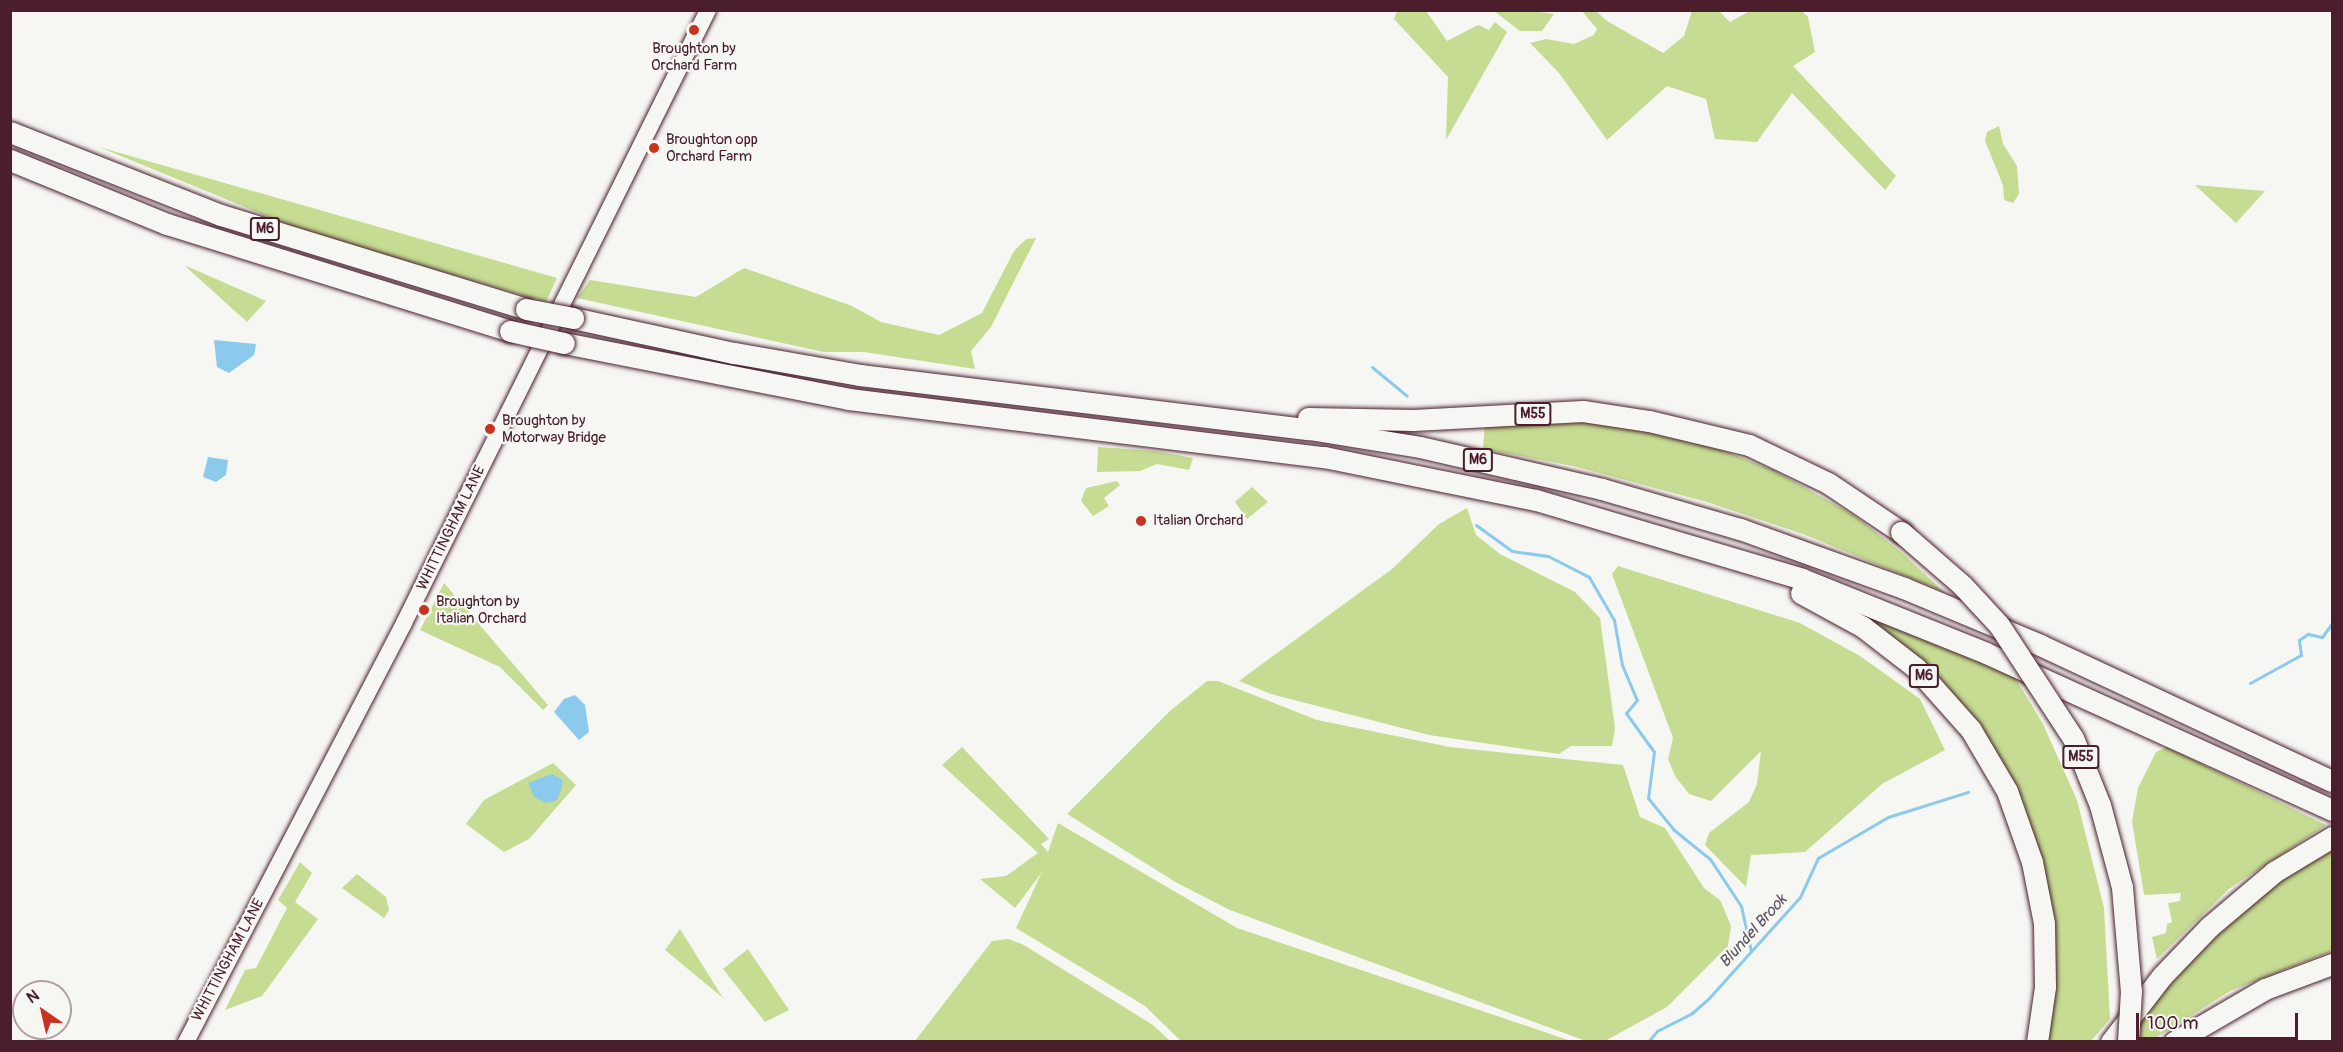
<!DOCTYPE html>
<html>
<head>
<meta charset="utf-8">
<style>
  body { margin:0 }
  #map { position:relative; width:2343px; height:1052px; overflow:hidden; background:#f6f6f2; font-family:Pangolin,sans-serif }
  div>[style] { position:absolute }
  .green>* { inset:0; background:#c5dc92 }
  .water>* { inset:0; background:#8bcaec }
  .stream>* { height:3px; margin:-1.5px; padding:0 1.5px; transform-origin:1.5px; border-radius:1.5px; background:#8bcaec }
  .roads { filter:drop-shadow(0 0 2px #4a1f2b) drop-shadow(0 0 2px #4a1f2b) }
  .secondary>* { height:16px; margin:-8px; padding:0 8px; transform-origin:8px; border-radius:8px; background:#f6f6f2 }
  .motorway>* { height:21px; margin:-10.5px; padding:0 10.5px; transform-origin:10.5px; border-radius:10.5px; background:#f6f6f2 }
  .bridges { filter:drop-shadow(0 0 2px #4a1f2b) drop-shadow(0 0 2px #4a1f2b) }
  .motorway-bridge>* { height:21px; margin:-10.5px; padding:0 10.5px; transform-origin:10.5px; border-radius:10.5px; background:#f6f6f2 }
  .dots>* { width:16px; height:16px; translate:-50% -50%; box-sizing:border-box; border:3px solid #f6f6f2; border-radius:50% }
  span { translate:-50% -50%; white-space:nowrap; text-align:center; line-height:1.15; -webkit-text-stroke:4.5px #f6f6f2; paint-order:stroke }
  .shield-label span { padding:2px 4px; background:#f6f6f2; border:2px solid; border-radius:4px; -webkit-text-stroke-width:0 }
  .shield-label { font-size:14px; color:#4a1f2b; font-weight:700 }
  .poi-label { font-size:15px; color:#4a1f2b }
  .left { translate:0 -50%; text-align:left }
  .street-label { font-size:15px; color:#4a1f2b }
  .water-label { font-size:16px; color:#5e5265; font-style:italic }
  .frame { position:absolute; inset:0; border:12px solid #4a1f2b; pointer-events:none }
  .north { position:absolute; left:12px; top:980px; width:60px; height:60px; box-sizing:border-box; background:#f6f6f2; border:2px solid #b1a0a2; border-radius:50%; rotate:326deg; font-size:16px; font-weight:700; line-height:24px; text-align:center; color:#4a1f2b }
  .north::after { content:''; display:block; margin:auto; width:21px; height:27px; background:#c8321e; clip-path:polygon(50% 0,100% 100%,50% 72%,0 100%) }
  .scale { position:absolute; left:2136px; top:1013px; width:162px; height:27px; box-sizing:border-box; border:3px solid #4a1f2b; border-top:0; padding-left:8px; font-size:18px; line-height:21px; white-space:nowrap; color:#4a1f2b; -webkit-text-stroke:4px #f6f6f2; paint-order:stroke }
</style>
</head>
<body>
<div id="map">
  <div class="green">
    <div style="clip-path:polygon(1397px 11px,1426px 11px,1447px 41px,1478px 25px,1489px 30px,1495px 22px,1507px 32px,1446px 140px,1448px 77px,1394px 19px)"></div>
    <div style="clip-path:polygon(1532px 11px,1554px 14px,1542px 31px,1520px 31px,1494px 11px)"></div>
    <div style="clip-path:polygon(1582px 11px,1596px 11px,1607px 21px,1663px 53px,1684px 36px,1692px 11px,1719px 11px,1730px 22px,1750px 11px,1802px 11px,1808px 17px,1815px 52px,1793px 66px,1896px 176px,1885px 190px,1792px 93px,1757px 142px,1715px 139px,1706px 99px,1667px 86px,1607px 140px,1559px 73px,1530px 43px,1546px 39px,1574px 44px,1594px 35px,1597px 29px)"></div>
    <div style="clip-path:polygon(1999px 126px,2003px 144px,2017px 166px,2019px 194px,2013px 203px,2004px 200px,2003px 185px,1985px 141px,1987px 132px)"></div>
    <div style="clip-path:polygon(99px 147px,557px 278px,546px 302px,308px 233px)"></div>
    <div style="clip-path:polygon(2195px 185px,2265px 191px,2236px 223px)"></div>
    <div style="clip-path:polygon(1036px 238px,991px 327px,971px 351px,975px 369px,864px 352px,824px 352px,577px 298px,590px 280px,696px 297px,744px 268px,852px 306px,881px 322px,939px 335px,982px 313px,1014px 251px,1026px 239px)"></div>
    <div style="clip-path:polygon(184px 265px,266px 301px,247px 322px)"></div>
    <div style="clip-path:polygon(1572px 421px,1630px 427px,1716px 448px,1773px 470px,1852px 514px,1900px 551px,1944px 592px,1803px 534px,1707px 502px,1573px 466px,1483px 449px,1485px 423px)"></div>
    <div style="clip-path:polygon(1098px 447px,1155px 451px,1193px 458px,1189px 470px,1157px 464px,1140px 471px,1097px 472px)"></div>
    <div style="clip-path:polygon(1117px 481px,1120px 485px,1104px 498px,1109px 506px,1093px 516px,1081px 501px,1086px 488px)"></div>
    <div style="clip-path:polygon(1252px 487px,1268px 502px,1247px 519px,1235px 502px)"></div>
    <div style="clip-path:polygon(1467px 508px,1476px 535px,1500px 554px,1575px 592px,1600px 618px,1615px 728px,1612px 746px,1571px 746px,1559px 754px,1429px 735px,1271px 694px,1239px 681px,1392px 569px,1439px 524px)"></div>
    <div style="clip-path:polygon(1618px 566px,1800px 623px,1860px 656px,1920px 699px,1945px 750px,1882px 784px,1805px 852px,1751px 855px,1746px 887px,1705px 845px,1709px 833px,1749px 802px,1757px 784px,1761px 751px,1711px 801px,1689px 794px,1675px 776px,1668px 759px,1673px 738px,1612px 574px)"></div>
    <div style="clip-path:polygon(444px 583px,548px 705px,543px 710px,500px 667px,420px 630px)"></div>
    <div style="clip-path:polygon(1863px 613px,2014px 676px,2043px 724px,2077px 800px,2104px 908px,2110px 1019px,2091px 1041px,2044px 1041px,2051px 935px,1974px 719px,1923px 661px)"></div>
    <div style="clip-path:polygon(1207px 681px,1218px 681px,1317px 720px,1450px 747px,1623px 765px,1640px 817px,1665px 828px,1704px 888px,1720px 900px,1731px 926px,1728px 946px,1667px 1007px,1605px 1041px,1586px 1041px,1230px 910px,1177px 883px,1067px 814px,1170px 711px)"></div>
    <div style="clip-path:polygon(962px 747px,1049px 839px,1041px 844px,1048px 852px,1058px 823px,1237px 928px,1571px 1041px,1181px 1041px,1145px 1006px,1016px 928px,1042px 872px,1015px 908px,980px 879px,1006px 876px,1038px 853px,942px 765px)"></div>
    <div style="clip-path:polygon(2167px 747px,2326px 825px,2230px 888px,2157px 959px,2152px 937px,2166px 933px,2167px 924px,2172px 922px,2168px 903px,2180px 901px,2181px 893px,2144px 895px,2132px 821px,2138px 788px,2156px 752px)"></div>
    <div style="clip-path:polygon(553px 763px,576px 785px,529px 839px,504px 852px,466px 824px,484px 800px)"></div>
    <div style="clip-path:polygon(2332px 844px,2332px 951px,2230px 991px,2151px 1041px,2134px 1042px,2136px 1020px,2235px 912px)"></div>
    <div style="clip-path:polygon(300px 862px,312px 873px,295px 902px,318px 919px,262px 996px,225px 1010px,245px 970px,256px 968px,287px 908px,278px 900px)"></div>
    <div style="clip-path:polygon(357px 874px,386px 897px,389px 910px,384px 918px,342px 888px)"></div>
    <div style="clip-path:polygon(680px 929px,723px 998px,665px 950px)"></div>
    <div style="clip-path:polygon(1008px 939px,1022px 944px,1153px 1025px,1170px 1041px,915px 1041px,992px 941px)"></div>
    <div style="clip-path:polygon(748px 949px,789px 1010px,765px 1022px,723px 969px)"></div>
  </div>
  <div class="water">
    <div style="clip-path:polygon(214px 340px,256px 344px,254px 355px,229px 373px,217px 367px)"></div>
    <div style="clip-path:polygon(208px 457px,228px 460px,226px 475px,216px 482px,203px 477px)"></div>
    <div style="clip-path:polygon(575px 695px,585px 705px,589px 732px,579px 740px,554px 712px,564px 699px)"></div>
    <div style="clip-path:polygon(552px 774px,563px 780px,561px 790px,557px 800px,546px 803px,534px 797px,528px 783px)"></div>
  </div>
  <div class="stream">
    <div style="left:1372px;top:367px;width:45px;rotate:39.6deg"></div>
    <div style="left:1476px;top:525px;width:44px;rotate:35.8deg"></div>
    <div style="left:1512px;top:551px;width:36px;rotate:8deg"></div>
    <div style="left:1548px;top:556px;width:46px;rotate:27.1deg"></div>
    <div style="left:1589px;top:577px;width:50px;rotate:59.8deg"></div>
    <div style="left:1614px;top:620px;width:46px;rotate:79.9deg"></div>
    <div style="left:1622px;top:665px;width:38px;rotate:67deg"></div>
    <div style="left:1637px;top:700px;width:17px;rotate:130deg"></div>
    <div style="left:1626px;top:713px;width:48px;rotate:54.3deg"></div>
    <div style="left:1654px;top:752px;width:46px;rotate:97.4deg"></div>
    <div style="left:1648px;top:798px;width:41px;rotate:50.9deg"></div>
    <div style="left:1674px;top:830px;width:46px;rotate:38.9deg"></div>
    <div style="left:1710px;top:859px;width:56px;rotate:56.6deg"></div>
    <div style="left:1741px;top:906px;width:46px;rotate:77.5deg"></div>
    <div style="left:2250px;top:683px;width:58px;rotate:-28.8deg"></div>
    <div style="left:2301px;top:655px;width:15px;rotate:-98deg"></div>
    <div style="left:2299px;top:640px;width:11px;rotate:-34deg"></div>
    <div style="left:2308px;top:634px;width:14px;rotate:12deg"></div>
    <div style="left:2322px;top:637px;width:17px;rotate:-54deg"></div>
    <div style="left:1648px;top:1042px;width:14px;rotate:-51deg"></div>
    <div style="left:1657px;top:1031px;width:39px;rotate:-27deg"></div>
    <div style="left:1692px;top:1013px;width:23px;rotate:-41deg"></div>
    <div style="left:1709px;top:998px;width:136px;rotate:-48deg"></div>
    <div style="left:1800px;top:897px;width:43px;rotate:-65.2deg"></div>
    <div style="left:1818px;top:858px;width:81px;rotate:-30.4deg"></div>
    <div style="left:1888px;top:817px;width:84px;rotate:-17.4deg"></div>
  </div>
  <div class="roads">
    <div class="secondary">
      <div style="left:186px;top:1042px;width:472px;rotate:-62.5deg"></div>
      <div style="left:404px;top:623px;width:684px;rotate:-63.62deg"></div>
    </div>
    <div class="motorway">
      <div style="left:10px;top:132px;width:227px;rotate:21.5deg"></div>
      <div style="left:221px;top:215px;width:319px;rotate:17.1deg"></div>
      <div style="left:10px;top:160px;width:170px;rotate:22.2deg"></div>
      <div style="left:167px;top:224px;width:359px;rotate:17.3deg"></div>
      <div style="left:573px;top:318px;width:165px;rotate:12.3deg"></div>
      <div style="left:734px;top:353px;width:128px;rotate:9.9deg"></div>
      <div style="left:860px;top:375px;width:452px;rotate:6.9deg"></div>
      <div style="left:1309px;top:429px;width:112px;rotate:9.2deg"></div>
      <div style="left:1420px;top:447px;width:187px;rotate:13deg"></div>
      <div style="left:1602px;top:489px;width:144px;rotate:16.2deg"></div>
      <div style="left:1740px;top:529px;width:174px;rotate:19.8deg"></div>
      <div style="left:1904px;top:588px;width:147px;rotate:22.7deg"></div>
      <div style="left:2040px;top:645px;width:322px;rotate:25deg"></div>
      <div style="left:564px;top:343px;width:290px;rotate:11.1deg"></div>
      <div style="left:849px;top:399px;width:479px;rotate:7deg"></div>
      <div style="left:1324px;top:457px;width:216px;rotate:11.5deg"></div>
      <div style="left:1536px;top:500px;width:277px;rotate:16.5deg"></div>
      <div style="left:1802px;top:579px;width:198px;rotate:21.9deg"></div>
      <div style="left:1986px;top:653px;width:380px;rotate:24.4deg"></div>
      <div style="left:1308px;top:418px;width:105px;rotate:1.1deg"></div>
      <div style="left:1413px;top:420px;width:170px;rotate:-3deg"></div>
      <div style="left:1583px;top:411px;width:67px;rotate:8.6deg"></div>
      <div style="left:1649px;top:421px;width:103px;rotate:13.5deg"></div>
      <div style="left:1749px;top:445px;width:88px;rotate:25.7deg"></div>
      <div style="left:1828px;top:483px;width:88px;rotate:33.9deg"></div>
      <div style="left:1801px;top:593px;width:71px;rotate:28.7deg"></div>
      <div style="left:1863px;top:627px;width:67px;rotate:37.7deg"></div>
      <div style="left:1916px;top:668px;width:83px;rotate:48.4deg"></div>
      <div style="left:1971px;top:730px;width:71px;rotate:59.5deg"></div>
      <div style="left:2007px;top:791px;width:75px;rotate:70.6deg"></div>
      <div style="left:2032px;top:862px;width:62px;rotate:78.9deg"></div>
      <div style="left:2044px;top:923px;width:64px;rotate:89.1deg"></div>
      <div style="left:2045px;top:987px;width:56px;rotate:98.3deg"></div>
      <div style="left:2111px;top:1042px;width:83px;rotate:-52.3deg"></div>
      <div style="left:2162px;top:976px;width:68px;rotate:-46.2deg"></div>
      <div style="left:2209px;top:927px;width:85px;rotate:-40.2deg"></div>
      <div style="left:2274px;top:872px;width:68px;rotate:-31.1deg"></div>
      <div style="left:2174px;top:1042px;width:105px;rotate:-30.2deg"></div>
      <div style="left:2265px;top:989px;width:72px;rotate:-20.5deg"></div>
    </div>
  </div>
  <div class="bridges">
    <div class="motorway-bridge">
      <div style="left:526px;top:309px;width:48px;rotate:10.8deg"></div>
      <div style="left:510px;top:331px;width:55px;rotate:12.5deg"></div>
      <div style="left:1901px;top:532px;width:81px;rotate:41deg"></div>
      <div style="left:1962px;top:585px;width:54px;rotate:47.2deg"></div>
      <div style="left:1999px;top:625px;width:135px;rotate:56.8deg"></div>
      <div style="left:2073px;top:738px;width:72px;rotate:68.1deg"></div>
      <div style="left:2100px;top:805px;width:85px;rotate:75deg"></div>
      <div style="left:2122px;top:887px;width:104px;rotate:85.1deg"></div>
      <div style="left:2131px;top:991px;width:51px;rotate:93.4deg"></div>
    </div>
  </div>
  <div class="dots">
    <div style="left:694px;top:30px;background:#c8321e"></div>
    <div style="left:654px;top:148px;background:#c8321e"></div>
    <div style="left:490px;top:429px;background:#c8321e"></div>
    <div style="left:1141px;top:521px;background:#c8321e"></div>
    <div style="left:424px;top:610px;background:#c8321e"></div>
  </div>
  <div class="shield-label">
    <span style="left:265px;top:229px">M6</span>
    <span style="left:1533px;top:414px">M55</span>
    <span style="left:1478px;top:460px">M6</span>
    <span style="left:1924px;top:676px">M6</span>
    <span style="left:2081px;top:757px">M55</span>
  </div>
  <div class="poi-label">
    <span style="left:694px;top:57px">Broughton by<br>Orchard Farm</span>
    <span class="left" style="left:666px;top:148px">Broughton opp<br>Orchard Farm</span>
    <span class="left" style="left:502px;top:429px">Broughton by<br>Motorway Bridge</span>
    <span class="left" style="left:1153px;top:521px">Italian Orchard</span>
    <span class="left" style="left:436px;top:610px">Broughton by<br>Italian Orchard</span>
  </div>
  <div class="street-label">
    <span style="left:451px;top:528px;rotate:-64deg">WHITTINGHAM LANE</span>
    <span style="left:228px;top:960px;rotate:-62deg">WHITTINGHAM LANE</span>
  </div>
  <div class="water-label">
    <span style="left:1753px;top:931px;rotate:-48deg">Blundel Brook</span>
  </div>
  <div class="frame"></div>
  <div class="north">N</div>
  <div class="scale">100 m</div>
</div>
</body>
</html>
